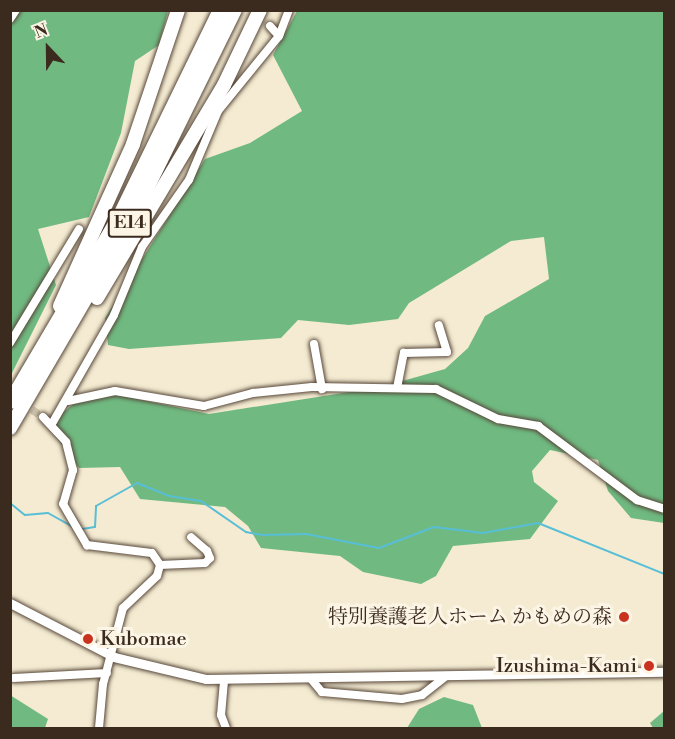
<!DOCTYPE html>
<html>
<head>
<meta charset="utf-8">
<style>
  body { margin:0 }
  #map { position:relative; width:675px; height:739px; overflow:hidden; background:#f4ebd2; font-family:"Libre Bodoni","Noto Serif JP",serif }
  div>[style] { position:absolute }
  .forest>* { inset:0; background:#70ba82 }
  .stream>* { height:2px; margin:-1px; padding:0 1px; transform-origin:1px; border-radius:1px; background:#58bed6 }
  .minor-tunnel>* { height:8px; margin-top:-4px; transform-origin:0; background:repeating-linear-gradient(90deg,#cfc4ae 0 8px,transparent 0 12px) }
  .roads { filter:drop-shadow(0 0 2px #574739) drop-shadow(0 0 2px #574739) }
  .minor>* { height:8px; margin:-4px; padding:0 4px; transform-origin:4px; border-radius:4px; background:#fff }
  .tertiary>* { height:9px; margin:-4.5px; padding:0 4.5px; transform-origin:4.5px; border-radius:4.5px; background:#fff }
  .motorway>* { height:14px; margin:-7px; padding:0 7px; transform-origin:7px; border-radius:7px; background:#fff }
  .dots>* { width:16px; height:16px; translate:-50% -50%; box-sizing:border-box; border:3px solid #fcf5e5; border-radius:50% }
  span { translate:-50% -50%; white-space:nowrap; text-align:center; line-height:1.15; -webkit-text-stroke:6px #fcf5e5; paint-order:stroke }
  .shield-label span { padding:2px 4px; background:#fcf5e5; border:2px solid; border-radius:4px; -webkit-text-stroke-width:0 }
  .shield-label { font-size:18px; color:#3b2a1e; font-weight:700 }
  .poi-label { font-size:20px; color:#3b2a1e }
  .right { translate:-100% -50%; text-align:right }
  .left { translate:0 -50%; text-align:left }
  .frame { position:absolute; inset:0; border:12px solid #3b2a1e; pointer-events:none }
  .north { position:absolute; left:18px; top:18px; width:60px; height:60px; -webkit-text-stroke:4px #fcf5e5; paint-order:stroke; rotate:338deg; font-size:16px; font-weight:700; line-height:24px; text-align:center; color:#3b2a1e }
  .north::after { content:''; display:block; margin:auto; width:21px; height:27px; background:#3b2a1e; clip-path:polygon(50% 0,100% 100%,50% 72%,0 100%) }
</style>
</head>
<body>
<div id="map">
  <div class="forest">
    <div style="clip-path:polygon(11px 11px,168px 11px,159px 45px,135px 61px,121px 133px,89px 217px,38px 229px,56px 285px,11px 375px)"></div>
    <div style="clip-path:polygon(297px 11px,664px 11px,664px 523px,631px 518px,608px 491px,598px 460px,550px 450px,532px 471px,534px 482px,558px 501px,530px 539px,453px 546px,436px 576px,421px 584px,363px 572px,340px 556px,261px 548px,248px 526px,225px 507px,140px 499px,120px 467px,79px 468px,47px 425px,76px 402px,118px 395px,209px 414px,381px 387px,445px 369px,468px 348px,485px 316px,549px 279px,544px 237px,511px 241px,409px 303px,398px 319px,349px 325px,298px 320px,281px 338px,129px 349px,108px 345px,105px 318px,205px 159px,250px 143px,302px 111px,273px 55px)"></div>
    <div style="clip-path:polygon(10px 695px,48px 719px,45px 728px,11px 728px)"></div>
    <div style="clip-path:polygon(444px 697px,473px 705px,482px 728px,407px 728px,419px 709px)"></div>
    <div style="clip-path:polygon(664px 711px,664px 728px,653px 728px,650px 723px)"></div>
  </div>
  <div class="stream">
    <div style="left:10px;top:503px;width:19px;rotate:39deg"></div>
    <div style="left:25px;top:515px;width:23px;rotate:-5deg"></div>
    <div style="left:48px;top:513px;width:29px;rotate:29deg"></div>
    <div style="left:82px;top:529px;width:13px;rotate:-9deg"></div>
    <div style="left:95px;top:527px;width:21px;rotate:-87deg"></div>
    <div style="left:96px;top:506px;width:47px;rotate:-29.3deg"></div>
    <div style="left:137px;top:483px;width:35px;rotate:22deg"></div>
    <div style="left:169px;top:496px;width:32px;rotate:9deg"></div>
    <div style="left:201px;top:501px;width:55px;rotate:34.6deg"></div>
    <div style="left:246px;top:532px;width:16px;rotate:11deg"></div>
    <div style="left:262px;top:535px;width:44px;rotate:-1.3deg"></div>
    <div style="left:306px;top:534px;width:74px;rotate:10.9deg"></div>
    <div style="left:379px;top:548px;width:59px;rotate:-20.9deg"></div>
    <div style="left:434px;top:527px;width:49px;rotate:7deg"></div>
    <div style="left:483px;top:533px;width:56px;rotate:-10.3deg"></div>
    <div style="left:538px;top:523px;width:136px;rotate:22deg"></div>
  </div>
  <div class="minor-tunnel">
    <div style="left:22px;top:403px;width:25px;rotate:34deg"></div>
  </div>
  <div class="roads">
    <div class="minor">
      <div style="left:10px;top:19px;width:11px;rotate:-56deg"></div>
      <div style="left:270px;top:26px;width:13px;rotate:48deg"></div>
      <div style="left:10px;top:343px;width:133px;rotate:-58.8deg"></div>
      <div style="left:314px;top:344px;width:46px;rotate:79.9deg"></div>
      <div style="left:397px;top:388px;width:36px;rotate:-79deg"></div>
      <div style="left:404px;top:353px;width:43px;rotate:-1.3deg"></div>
      <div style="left:447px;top:352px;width:28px;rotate:-107deg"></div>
      <div style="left:68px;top:401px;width:48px;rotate:-12deg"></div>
      <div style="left:115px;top:391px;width:90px;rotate:9.6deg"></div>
      <div style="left:204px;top:406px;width:51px;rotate:-14.9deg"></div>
      <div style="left:253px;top:393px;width:59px;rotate:-5.8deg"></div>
      <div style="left:312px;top:387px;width:124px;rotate:0.9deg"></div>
      <div style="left:436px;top:389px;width:69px;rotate:25.8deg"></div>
      <div style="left:498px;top:419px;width:41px;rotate:9.9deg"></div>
      <div style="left:538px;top:426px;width:124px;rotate:36.8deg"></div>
      <div style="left:637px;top:500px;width:28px;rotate:18deg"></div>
      <div style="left:43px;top:417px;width:34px;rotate:47deg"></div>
      <div style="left:66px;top:442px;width:29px;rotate:76deg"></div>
      <div style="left:73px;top:470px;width:35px;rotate:106deg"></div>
      <div style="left:63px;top:504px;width:48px;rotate:59.7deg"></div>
      <div style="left:87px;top:545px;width:65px;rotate:7deg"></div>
      <div style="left:152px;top:553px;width:14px;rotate:56deg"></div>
      <div style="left:160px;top:565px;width:11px;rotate:105deg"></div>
      <div style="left:157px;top:576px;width:47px;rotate:136.7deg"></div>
      <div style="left:123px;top:608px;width:79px;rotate:104.7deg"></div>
      <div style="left:103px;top:684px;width:44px;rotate:95.2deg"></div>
      <div style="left:53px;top:422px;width:123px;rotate:-60.3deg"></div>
      <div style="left:114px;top:315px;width:74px;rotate:-67.6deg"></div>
      <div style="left:142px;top:247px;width:82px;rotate:-55deg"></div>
      <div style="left:189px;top:180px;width:75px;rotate:-67.2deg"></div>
      <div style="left:218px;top:111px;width:97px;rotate:-50.9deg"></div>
      <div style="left:279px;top:36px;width:28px;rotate:-69deg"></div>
      <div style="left:160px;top:565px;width:45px;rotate:-2.5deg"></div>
      <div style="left:205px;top:563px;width:7px;rotate:-45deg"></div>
      <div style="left:210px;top:558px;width:8px;rotate:-113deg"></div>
      <div style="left:207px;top:551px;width:21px;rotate:-139deg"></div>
      <div style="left:14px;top:678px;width:93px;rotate:-3.1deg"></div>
      <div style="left:311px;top:679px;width:17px;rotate:50deg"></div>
      <div style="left:322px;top:692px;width:80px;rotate:5deg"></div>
      <div style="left:402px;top:699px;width:20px;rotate:-11deg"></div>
      <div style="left:422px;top:695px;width:31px;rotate:-38deg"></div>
      <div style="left:224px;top:681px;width:34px;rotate:95deg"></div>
      <div style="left:221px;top:715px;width:14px;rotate:69deg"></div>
    </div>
    <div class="tertiary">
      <div style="left:10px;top:603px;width:117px;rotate:27.4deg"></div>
      <div style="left:114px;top:657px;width:95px;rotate:13.4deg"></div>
      <div style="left:206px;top:679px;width:458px;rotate:-0.9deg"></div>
    </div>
    <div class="motorway">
      <div style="left:97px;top:298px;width:248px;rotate:-59.2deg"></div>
      <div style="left:224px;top:85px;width:83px;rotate:-64.4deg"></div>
      <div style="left:60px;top:306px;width:178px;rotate:-65.7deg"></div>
      <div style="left:133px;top:144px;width:141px;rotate:-71.4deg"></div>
      <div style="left:10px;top:402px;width:215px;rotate:-59.5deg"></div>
      <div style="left:119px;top:217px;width:230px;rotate:-64deg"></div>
      <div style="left:10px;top:428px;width:238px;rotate:-59.7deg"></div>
      <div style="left:130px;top:223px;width:237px;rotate:-63.8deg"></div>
    </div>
  </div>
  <div class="dots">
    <div style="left:624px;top:617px;background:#c8321e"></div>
    <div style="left:88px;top:639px;background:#c8321e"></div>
    <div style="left:649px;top:666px;background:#c8321e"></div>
  </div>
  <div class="shield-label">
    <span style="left:130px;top:223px">E14</span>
  </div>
  <div class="poi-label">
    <span class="right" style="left:612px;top:617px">特別養護老人ホーム かもめの森</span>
    <span class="left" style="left:100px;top:639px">Kubomae</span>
    <span class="right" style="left:637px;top:666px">Izushima-Kami</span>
  </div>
  <div class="frame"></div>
  <div class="north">N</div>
</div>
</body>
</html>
